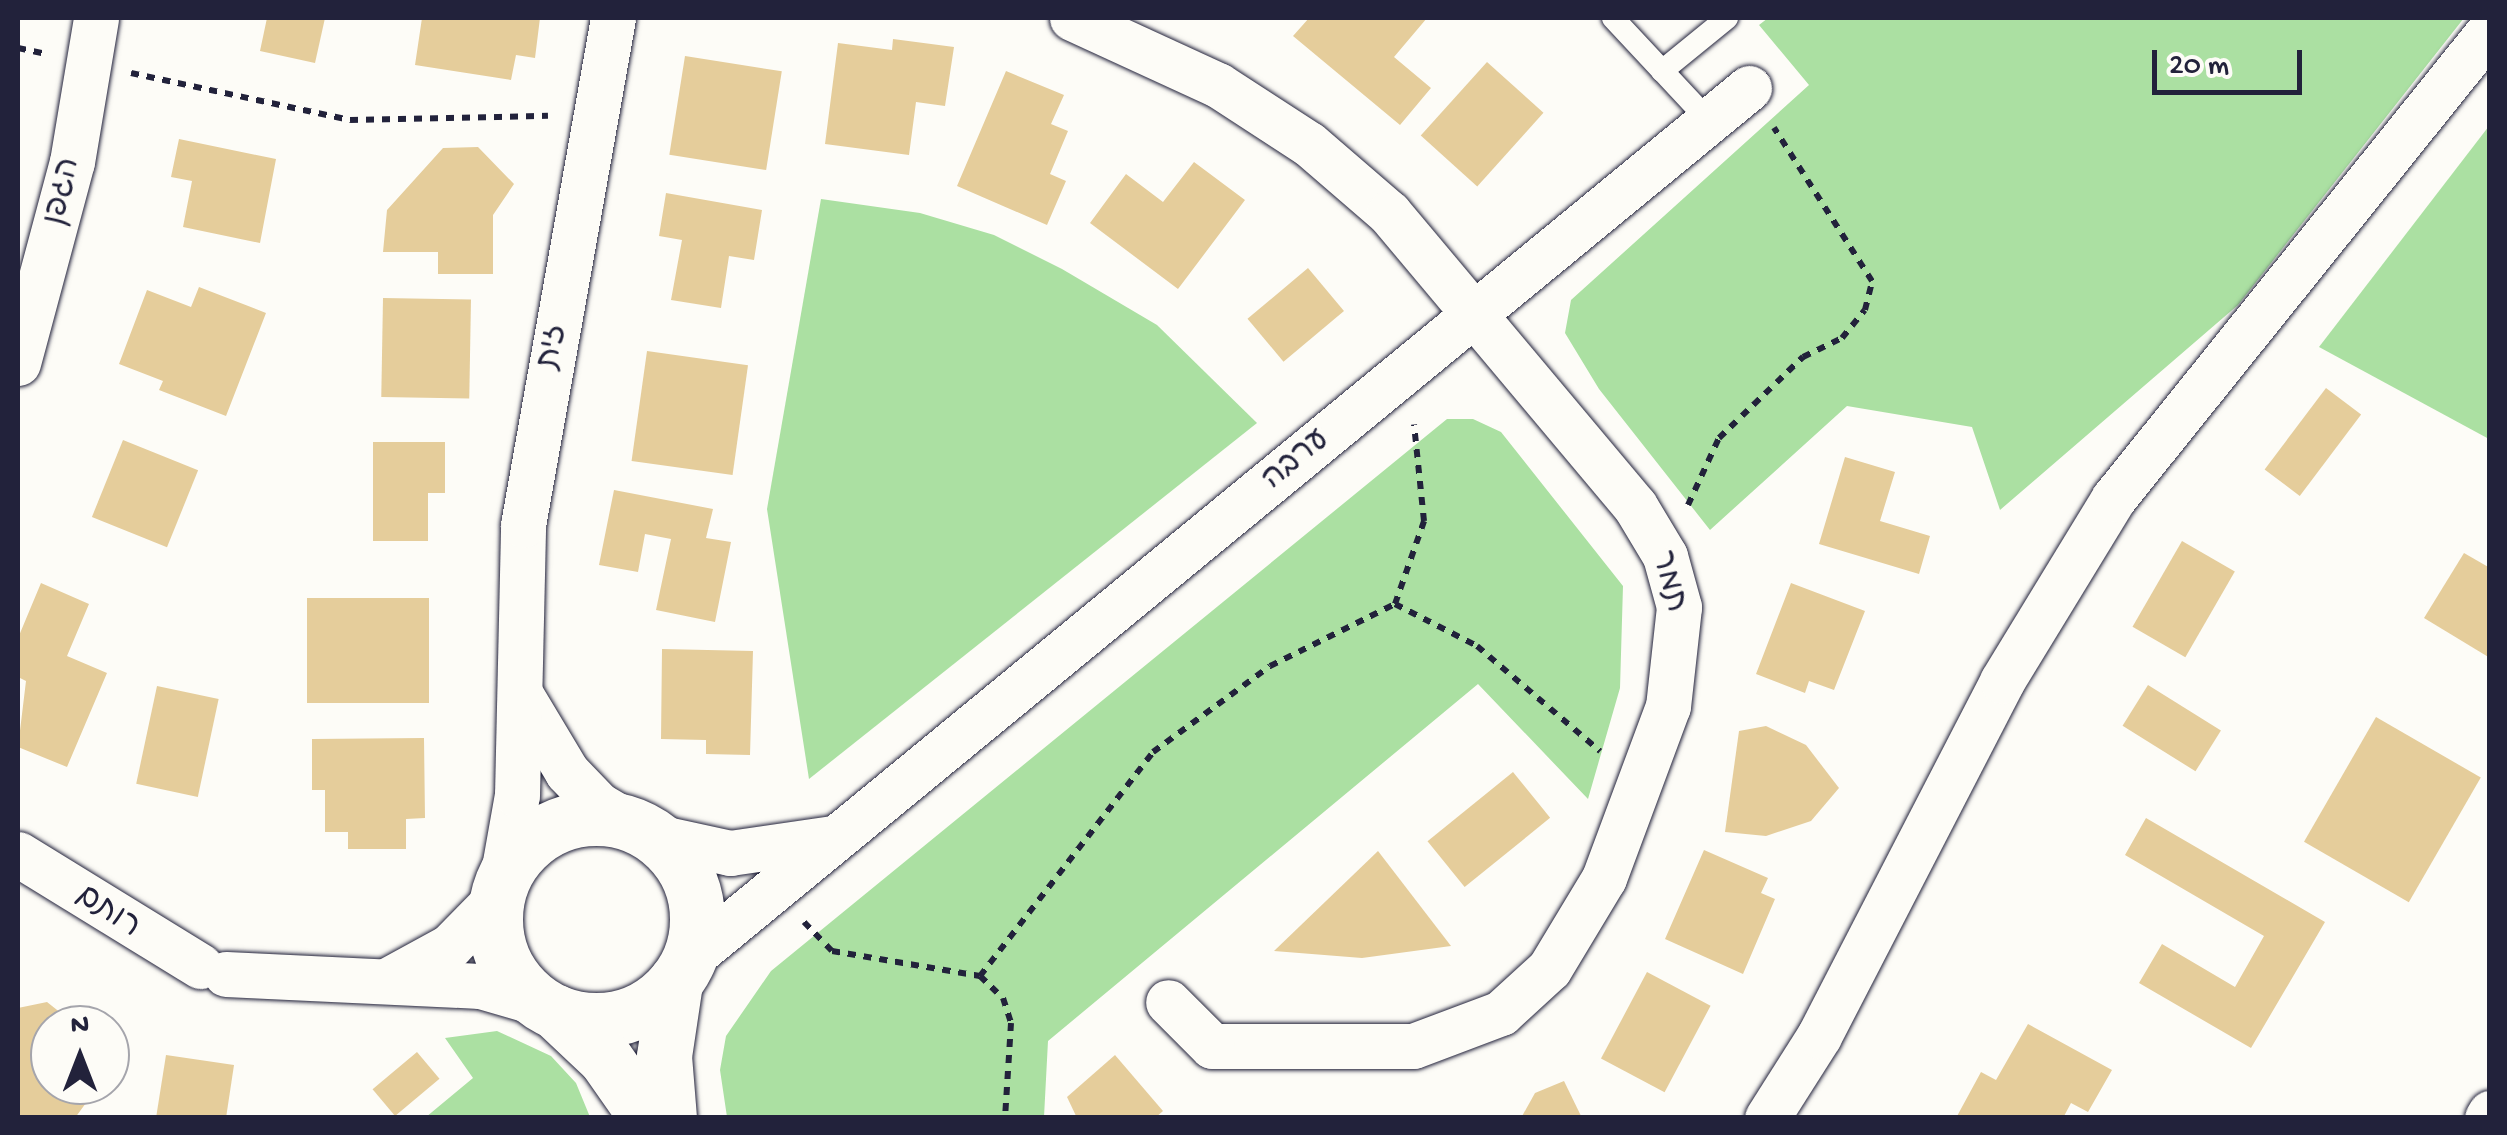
<!DOCTYPE html>
<html>
<head>
<meta charset="utf-8">
<style>
  body { margin:0 }
  #map { position:relative; width:2507px; height:1135px; overflow:hidden; background:#fdfcf7; font-family:"Gochi Hand","Playpen Sans Hebrew",sans-serif }
  div>[style] { position:absolute }
  .green>* { inset:0; background:#abe0a2 }
  .building>* { inset:0; background:#e5cd9b; transform-origin:0 0 }
  .path>* { height:6px; margin-top:-3px; transform-origin:0; background:repeating-linear-gradient(90deg,#22223b 0 8px,transparent 0 16px) }
  .roads { filter:drop-shadow(0 0 2px #22223b) drop-shadow(0 0 2px #22223b) }
  .service>* { height:22px; margin:-11px; padding:0 11px; transform-origin:11px; border-radius:11px; background:#fdfcf7 }
  .minor>* { height:45px; margin:-22.5px; padding:0 22.5px; transform-origin:22.5px; border-radius:22.5px; background:#fdfcf7 }
  .tertiary>* { height:55px; margin:-27.5px; padding:0 27.5px; transform-origin:27.5px; border-radius:27.5px; background:#fdfcf7 }
  .tertiary>.ring { margin:-27.5px; padding:0; box-sizing:content-box; background:none; border:55px solid #fdfcf7; border-radius:50% }
  span { translate:-50% -50%; white-space:nowrap; text-align:center; line-height:1.15; -webkit-text-stroke:8px #fdfcf7; paint-order:stroke }
  .street-label { font-size:32px; color:#22223b }
  .frame { position:absolute; inset:0; border:20px solid #22223b; pointer-events:none }
  .north { position:absolute; left:30px; top:1005px; width:100px; height:100px; box-sizing:border-box; background:#fdfcf7; border:2px solid #a5a5ac; border-radius:50%; rotate:0deg; font-size:28px; font-weight:700; line-height:40px; text-align:center; color:#22223b }
  .north::after { content:''; display:block; margin:auto; width:35px; height:45px; background:#22223b; clip-path:polygon(50% 0,100% 100%,50% 72%,0 100%) }
  .scale { position:absolute; left:2152px; top:50px; width:150px; height:45px; box-sizing:border-box; border:5px solid #22223b; border-top:0; padding-left:12px; font-size:30px; line-height:35px; white-space:nowrap; color:#22223b; -webkit-text-stroke:8px #fdfcf7; paint-order:stroke }
</style>
</head>
<body>
<div id="map">
  <div class="green">
    <div style="clip-path:polygon(1768px 18px,2464px 18px,2238px 305px,2000px 510px,1972px 427px,1847px 406px,1710px 530px,1599px 389px,1565px 333px,1571px 300px,1809px 85px,1759px 25px)"></div>
    <div style="clip-path:polygon(2489px 126px,2489px 439px,2319px 347px)"></div>
    <div style="clip-path:polygon(821px 199px,920px 213px,994px 235px,1062px 269px,1157px 325px,1257px 423px,809px 779px,767px 509px)"></div>
    <div style="clip-path:polygon(1447px 419px,1473px 419px,1501px 432px,1623px 586px,1620px 688px,1588px 799px,1478px 684px,1048px 1041px,1044px 1117px,727px 1117px,720px 1070px,726px 1036px,771px 971px)"></div>
    <div style="clip-path:polygon(497px 1031px,551px 1056px,576px 1083px,590px 1117px,426px 1117px,473px 1078px,445px 1038px)"></div>
  </div>
  <div class="building">
    <div style="clip-path:polygon(267px 18px,325px 18px,315px 63px,260px 51px)"></div>
    <div style="clip-path:polygon(422px 18px,540px 18px,535px 58px,516px 55px,511px 80px,415px 65px)"></div>
    <div style="clip-path:polygon(1309px 18px,1427px 18px,1394px 57px,1431px 88px,1400px 125px,1293px 36px)"></div>
    <div style="clip-path:polygon(893px 39px,954px 47px,945px 106px,916px 102px,909px 155px,825px 144px,838px 43px,892px 50px)"></div>
    <div style="left:685px;top:56px;width:98px;height:100px;rotate:9deg"></div>
    <div style="left:1487px;top:62px;width:76px;height:99px;rotate:42deg"></div>
    <div style="clip-path:polygon(1006px 71px,1064px 95px,1051px 124px,1068px 131px,1050px 174px,1066px 181px,1047px 225px,957px 186px)"></div>
    <div style="clip-path:polygon(179px 139px,276px 159px,260px 243px,183px 227px,192px 181px,171px 177px)"></div>
    <div style="clip-path:polygon(478px 147px,514px 184px,493px 215px,493px 274px,438px 274px,438px 252px,383px 252px,387px 210px,443px 148px)"></div>
    <div style="clip-path:polygon(1194px 162px,1245px 200px,1178px 289px,1090px 223px,1126px 174px,1163px 202px)"></div>
    <div style="clip-path:polygon(666px 193px,762px 210px,754px 260px,729px 256px,721px 308px,671px 300px,682px 240px,659px 236px)"></div>
    <div style="left:1308px;top:268px;width:56px;height:79px;rotate:50deg"></div>
    <div style="clip-path:polygon(199px 287px,266px 313px,226px 416px,159px 390px,163px 381px,119px 364px,147px 290px,191px 307px)"></div>
    <div style="left:383px;top:298px;width:88px;height:99px;rotate:1deg"></div>
    <div style="left:647px;top:351px;width:102px;height:111px;rotate:8deg"></div>
    <div style="left:2326px;top:388px;width:44px;height:102px;rotate:37deg"></div>
    <div style="left:123px;top:440px;width:81px;height:83px;rotate:22deg"></div>
    <div style="clip-path:polygon(373px 442px,445px 442px,445px 493px,428px 493px,428px 541px,373px 541px)"></div>
    <div style="clip-path:polygon(1845px 457px,1895px 472px,1880px 521px,1930px 536px,1919px 574px,1819px 544px)"></div>
    <div style="clip-path:polygon(614px 490px,713px 509px,706px 538px,731px 542px,715px 622px,656px 610px,671px 539px,645px 534px,638px 572px,599px 565px)"></div>
    <div style="left:2182px;top:541px;width:61px;height:99px;rotate:30deg"></div>
    <div style="clip-path:polygon(2464px 553px,2490px 568px,2490px 658px,2424px 618px)"></div>
    <div style="clip-path:polygon(41px 583px,89px 604px,67px 656px,107px 673px,67px 767px,18px 747px,26px 681px,18px 677px,18px 638px)"></div>
    <div style="clip-path:polygon(1791px 583px,1865px 611px,1834px 690px,1809px 681px,1805px 693px,1756px 674px)"></div>
    <div style="left:307px;top:598px;width:122px;height:105px"></div>
    <div style="clip-path:polygon(662px 649px,753px 651px,750px 755px,706px 754px,706px 740px,661px 739px)"></div>
    <div style="left:2148px;top:685px;width:86px;height:48px;rotate:32deg"></div>
    <div style="left:157px;top:686px;width:63px;height:100px;rotate:12deg"></div>
    <div style="left:2376px;top:717px;width:121px;height:144px;rotate:30deg"></div>
    <div style="clip-path:polygon(1766px 726px,1806px 745px,1839px 788px,1811px 821px,1766px 836px,1725px 832px,1739px 731px)"></div>
    <div style="clip-path:polygon(424px 738px,425px 818px,406px 819px,406px 849px,348px 849px,348px 832px,325px 832px,325px 790px,312px 790px,312px 739px)"></div>
    <div style="left:1513px;top:772px;width:59px;height:110px;rotate:51deg"></div>
    <div style="clip-path:polygon(2146px 818px,2325px 922px,2251px 1048px,2139px 983px,2162px 944px,2235px 987px,2264px 936px,2125px 855px)"></div>
    <div style="clip-path:polygon(1704px 850px,1768px 878px,1761px 893px,1775px 899px,1743px 974px,1665px 939px)"></div>
    <div style="clip-path:polygon(1378px 851px,1451px 946px,1362px 958px,1274px 951px)"></div>
    <div style="left:1647px;top:972px;width:72px;height:98px;rotate:28deg"></div>
    <div style="clip-path:polygon(47px 1002px,76px 1025px,50px 1025px,50px 1085px,99px 1085px,75px 1118px,18px 1118px,18px 1008px)"></div>
    <div style="clip-path:polygon(2028px 1024px,2112px 1070px,2088px 1112px,2071px 1103px,2063px 1118px,1956px 1118px,1981px 1072px,1996px 1080px)"></div>
    <div style="left:417px;top:1052px;width:35px;height:58px;rotate:50deg"></div>
    <div style="clip-path:polygon(166px 1055px,234px 1065px,226px 1118px,156px 1118px)"></div>
    <div style="clip-path:polygon(1115px 1055px,1163px 1111px,1155px 1118px,1077px 1118px,1067px 1097px)"></div>
    <div style="clip-path:polygon(1564px 1081px,1582px 1118px,1521px 1118px,1535px 1093px)"></div>
  </div>
  <div class="path">
    <div style="left:18px;top:48px;width:29px;rotate:12deg"></div>
    <div style="left:131px;top:73px;width:224px;rotate:12.1deg"></div>
    <div style="left:350px;top:120px;width:198px;rotate:-1.2deg"></div>
    <div style="left:1688px;top:505px;width:74px;rotate:-65.2deg"></div>
    <div style="left:1719px;top:438px;width:117px;rotate:-44deg"></div>
    <div style="left:1803px;top:357px;width:43px;rotate:-26deg"></div>
    <div style="left:1842px;top:338px;width:36px;rotate:-51deg"></div>
    <div style="left:1865px;top:310px;width:30px;rotate:-76deg"></div>
    <div style="left:1872px;top:281px;width:182px;rotate:-122.6deg"></div>
    <div style="left:1395px;top:604px;width:92px;rotate:27.1deg"></div>
    <div style="left:1477px;top:646px;width:162px;rotate:40.5deg"></div>
    <div style="left:804px;top:922px;width:40px;rotate:46deg"></div>
    <div style="left:832px;top:951px;width:150px;rotate:9.6deg"></div>
    <div style="left:980px;top:976px;width:32px;rotate:44deg"></div>
    <div style="left:1003px;top:998px;width:26px;rotate:72deg"></div>
    <div style="left:1011px;top:1023px;width:95px;rotate:93.6deg"></div>
    <div style="left:980px;top:976px;width:283px;rotate:-52.3deg"></div>
    <div style="left:1153px;top:752px;width:145px;rotate:-36.3deg"></div>
    <div style="left:1270px;top:666px;width:140px;rotate:-26.4deg"></div>
    <div style="left:1395px;top:604px;width:88px;rotate:-70.7deg"></div>
    <div style="left:1424px;top:521px;width:97px;rotate:-95.9deg"></div>
  </div>
  <div class="roads">
    <div class="service">
      <div style="left:1613px;top:18px;width:141px;rotate:47deg"></div>
      <div style="left:1662px;top:71px;width:84px;rotate:-39.2deg"></div>
    </div>
    <div class="minor">
      <div style="left:1072px;top:18px;width:161px;rotate:24.7deg"></div>
      <div style="left:1218px;top:85px;width:108px;rotate:33deg"></div>
      <div style="left:1309px;top:144px;width:106px;rotate:40.8deg"></div>
      <div style="left:1389px;top:213px;width:383px;rotate:50deg"></div>
      <div style="left:1635px;top:506px;width:58px;rotate:59deg"></div>
      <div style="left:1665px;top:556px;width:53px;rotate:74.6deg"></div>
      <div style="left:1679px;top:607px;width:100px;rotate:96.3deg"></div>
      <div style="left:1668px;top:706px;width:184px;rotate:110.4deg"></div>
      <div style="left:1604px;top:878px;width:106px;rotate:121.1deg"></div>
      <div style="left:1549px;top:969px;width:65px;rotate:137.5deg"></div>
      <div style="left:1501px;top:1013px;width:94px;rotate:159.4deg"></div>
      <div style="left:1413px;top:1046px;width:201px;rotate:180deg"></div>
      <div style="left:1212px;top:1046px;width:62px;rotate:-135deg"></div>
      <div style="left:18px;top:363px;width:208px;rotate:-75deg"></div>
      <div style="left:72px;top:162px;width:146px;rotate:-80.5deg"></div>
      <div style="left:521px;top:695px;width:90px;rotate:59.1deg"></div>
      <div style="left:567px;top:772px;width:46px;rotate:45.9deg"></div>
      <div style="left:599px;top:805px;width:42px;rotate:30.3deg"></div>
      <div style="left:652px;top:836px;width:80px;rotate:12.3deg"></div>
      <div style="left:730px;top:853px;width:104px;rotate:-8.3deg"></div>
      <div style="left:18px;top:854px;width:214px;rotate:31.6deg"></div>
      <div style="left:502px;top:879px;width:85px;rotate:-79.9deg"></div>
      <div style="left:517px;top:795px;width:270px;rotate:-88.7deg"></div>
      <div style="left:523px;top:525px;width:515px;rotate:-79.93deg"></div>
      <div style="left:689px;top:959px;width:1372px;rotate:-39.41deg"></div>
      <div style="left:226px;top:974px;width:254px;rotate:2.7deg"></div>
      <div style="left:480px;top:986px;width:61px;rotate:16.1deg"></div>
      <div style="left:388px;top:980px;width:71px;rotate:-28.7deg"></div>
      <div style="left:450px;top:946px;width:67px;rotate:-45.6deg"></div>
      <div style="left:1767px;top:1118px;width:97px;rotate:-57.6deg"></div>
      <div style="left:1819px;top:1036px;width:399px;rotate:-62.7deg"></div>
      <div style="left:2002px;top:681px;width:213px;rotate:-58.6deg"></div>
      <div style="left:2113px;top:499px;width:602px;rotate:-51.21deg"></div>
      <div style="left:2487px;top:1118px;width:6px;rotate:-59deg"></div>
    </div>
    <div class="tertiary">
      <div class="ring" style="left:495px;top:818px;width:147px;height:147px"></div>
      <div style="left:556px;top:1012px;width:67px;rotate:43.2deg"></div>
      <div style="left:605px;top:1058px;width:73px;rotate:55deg"></div>
      <div style="left:669px;top:1118px;width:62px;rotate:-94.6deg"></div>
      <div style="left:664px;top:1056px;width:75px;rotate:-81.5deg"></div>
    </div>
  </div>
  <div class="street-label">
    <span style="left:64px;top:192px;rotate:-77deg">הגפן</span>
    <span style="left:554px;top:347px;rotate:-80deg">זית</span>
    <span style="left:1297px;top:461px;rotate:-40deg">ערבה</span>
    <span style="left:1667px;top:582px;rotate:75deg">תמר</span>
    <span style="left:107px;top:913px;rotate:33deg">רותם</span>
  </div>
  <div class="frame"></div>
  <div class="north">N</div>
  <div class="scale">20 m</div>
</div>
</body>
</html>
